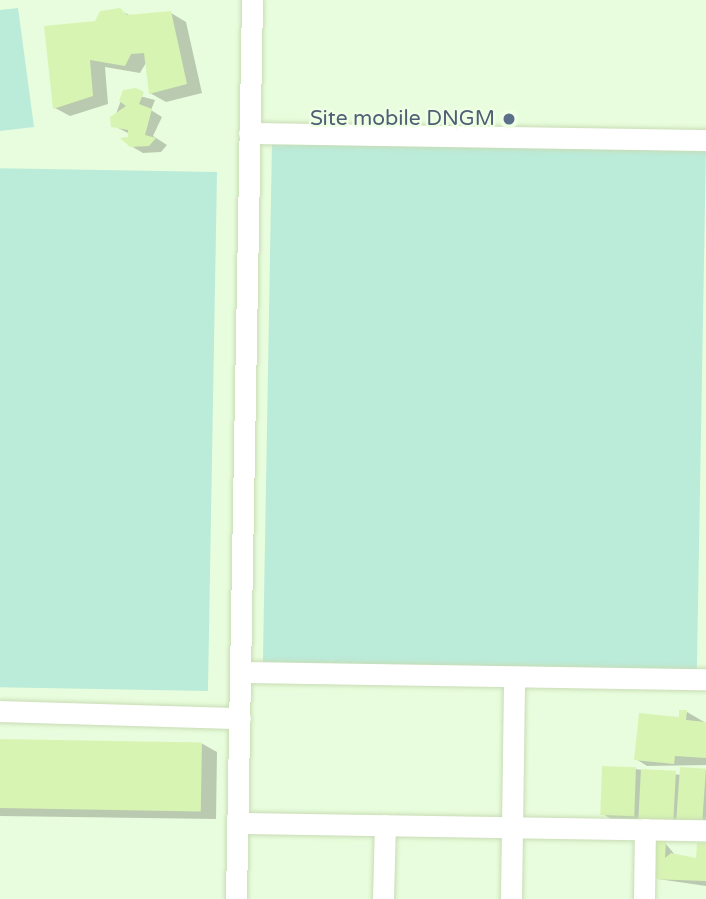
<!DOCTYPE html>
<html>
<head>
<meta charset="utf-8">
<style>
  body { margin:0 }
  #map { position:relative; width:706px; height:899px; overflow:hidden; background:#e8fddd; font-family:"Varela Round",sans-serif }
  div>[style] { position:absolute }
  .green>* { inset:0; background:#bbebd9; transform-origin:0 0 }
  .shadow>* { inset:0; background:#0003 }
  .building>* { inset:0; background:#d8f4b3; transform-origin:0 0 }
  .roads { filter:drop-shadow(0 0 2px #c8dcb4) drop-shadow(0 0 2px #c8dcb4) }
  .minor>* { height:21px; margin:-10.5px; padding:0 10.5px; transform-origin:10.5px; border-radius:10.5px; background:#fff }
  .dots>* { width:19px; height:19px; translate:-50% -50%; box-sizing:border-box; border:4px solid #eeffe4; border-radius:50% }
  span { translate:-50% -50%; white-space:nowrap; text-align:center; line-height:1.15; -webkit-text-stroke:5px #eeffe4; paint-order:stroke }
  .service-label { font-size:21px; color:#4e5e75 }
  .right { translate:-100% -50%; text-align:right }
</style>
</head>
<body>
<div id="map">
  <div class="green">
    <div style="clip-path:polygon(18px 8px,34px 127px,0 131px,0 10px)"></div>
    <div style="left:272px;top:142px;width:434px;height:522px;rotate:1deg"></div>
    <div style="left:217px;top:172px;width:519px;height:218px;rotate:91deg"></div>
  </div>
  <div class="shadow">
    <div style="clip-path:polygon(119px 10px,131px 16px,171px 13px,186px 22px,202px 93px,166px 102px,150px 93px,147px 61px,140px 73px,105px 67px,108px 104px,70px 116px,55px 108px,96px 23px)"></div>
    <div style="clip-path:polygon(124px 92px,155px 100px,151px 110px,162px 117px,153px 136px,167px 145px,161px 152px,143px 153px,131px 146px,130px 134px,112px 125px)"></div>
    <div style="clip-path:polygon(687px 712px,706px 723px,706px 765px,647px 766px,636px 759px)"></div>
    <div style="clip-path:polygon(0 741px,201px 743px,217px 752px,216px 819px,0 816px)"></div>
    <div style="clip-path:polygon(635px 769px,681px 775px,706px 770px,706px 829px,614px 821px,603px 814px)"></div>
    <div style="clip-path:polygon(665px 843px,676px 856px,698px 860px,706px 845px,706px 886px,651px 878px)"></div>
  </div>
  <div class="building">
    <div style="clip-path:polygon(120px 8px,127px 15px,171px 11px,187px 84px,149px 94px,144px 53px,131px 54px,125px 66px,90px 60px,93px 96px,53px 109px,44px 26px,95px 21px,100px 11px)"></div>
    <div style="clip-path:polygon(136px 88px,144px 92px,139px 104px,152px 109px,145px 135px,156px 138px,149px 146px,130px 147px,120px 138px,128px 137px,128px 130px,111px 127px,110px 117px,126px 106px,119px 101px,123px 90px)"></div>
    <div style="clip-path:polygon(679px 710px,687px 710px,686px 720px,706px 722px,706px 758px,675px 756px,674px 764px,634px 760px,639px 713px,679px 717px)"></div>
    <div style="left:0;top:739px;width:202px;height:69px;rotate:1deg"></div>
    <div style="left:602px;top:766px;width:34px;height:49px;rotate:2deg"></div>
    <div style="left:680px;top:767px;width:26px;height:56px;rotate:4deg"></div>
    <div style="left:641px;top:769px;width:35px;height:50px;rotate:3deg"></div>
    <div style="clip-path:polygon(650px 840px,666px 841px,665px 858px,671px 853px,696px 858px,697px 843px,706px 843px,706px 881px,649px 879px)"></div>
  </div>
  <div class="roads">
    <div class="minor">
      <div style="left:249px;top:133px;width:457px;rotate:0.9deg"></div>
      <div style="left:240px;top:672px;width:466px;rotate:0.9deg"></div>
      <div style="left:0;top:711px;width:240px;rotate:1.7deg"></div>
      <div style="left:238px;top:823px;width:468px;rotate:0.9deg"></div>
      <div style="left:236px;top:899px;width:899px;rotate:-88.98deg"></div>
      <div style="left:383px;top:899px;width:74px;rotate:-88.5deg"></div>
      <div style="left:511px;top:899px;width:222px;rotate:-89.2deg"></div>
      <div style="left:644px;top:899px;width:70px;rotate:-89.2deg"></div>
    </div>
  </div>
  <div class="dots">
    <div style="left:509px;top:119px;background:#5c6f8a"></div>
  </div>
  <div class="service-label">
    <span class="right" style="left:495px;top:119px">Site mobile DNGM</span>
  </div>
</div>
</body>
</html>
